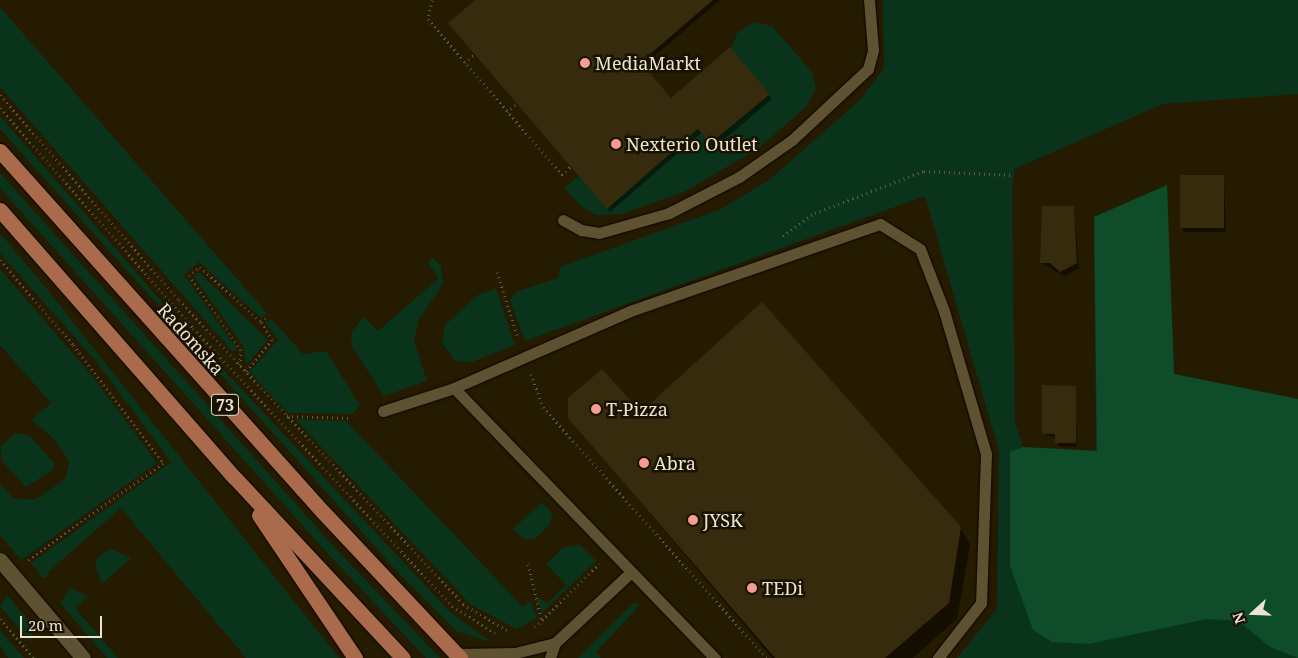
<!DOCTYPE html>
<html>
<head>
<meta charset="utf-8">
<style>
  body { margin:0 }
  #map { position:relative; width:1298px; height:658px; overflow:hidden; background:#251b00; font-family:"Noto Serif",serif }
  div>[style] { position:absolute }
  .green>* { inset:0; background:#0a331c }
  .forest>* { inset:0; background:#0e4c2a }
  .shadow>* { inset:0; background:#0007 }
  .building>* { inset:0; background:#362b0c; transform-origin:0 0 }
  .path>* { height:3px; margin-top:-1.5px; transform-origin:0; background:repeating-linear-gradient(90deg,#635a42 0 1px,transparent 0 5px) }
  .roads { filter:drop-shadow(0 0 1px #0e0500) drop-shadow(0 0 1px #0e0500) }
  .lane>* { height:11px; margin:-5.5px; padding:0 5.5px; transform-origin:5.5px; border-radius:5.5px; background:#5e5233 }
  .secondary>* { height:15px; margin:-7.5px; padding:0 7.5px; transform-origin:7.5px; border-radius:7.5px; background:#5e5233 }
  .primary>* { height:15px; margin:-7.5px; padding:0 7.5px; transform-origin:7.5px; border-radius:7.5px; background:#aa6b4c }
  .dots>* { width:14px; height:14px; translate:-50% -50%; box-sizing:border-box; border:2px solid #1a1200; border-radius:50% }
  span { translate:-50% -50%; white-space:nowrap; text-align:center; line-height:1.15; -webkit-text-stroke:5px #1a1200; paint-order:stroke }
  .shield-label span { padding:1px 4px; background:#1a1200; border:1px solid; border-radius:4px; -webkit-text-stroke-width:0 }
  .shield-label { font-size:16px; color:#ece5d4; font-weight:700 }
  .poi-label { font-size:18px; color:#ece5d4 }
  .left { translate:0 -50%; text-align:left }
  .street-label { font-size:18px; color:#ece5d4 }
  .north { position:absolute; left:1228px; top:588px; width:50px; height:50px; -webkit-text-stroke:4px #1a1200; paint-order:stroke; rotate:250deg; font-size:14px; font-weight:700; line-height:20px; text-align:center; color:#ece5d4 }
  .north::after { content:''; display:block; margin:auto; width:18px; height:22px; background:#ece5d4; clip-path:polygon(50% 0,100% 100%,50% 72%,0 100%) }
  .scale { position:absolute; left:20px; top:616px; width:82px; height:22px; box-sizing:border-box; border:2px solid #ece5d4; border-top:0; padding-left:6px; font-size:15px; line-height:18px; white-space:nowrap; color:#ece5d4; -webkit-text-stroke:4px #1a1200; paint-order:stroke }
</style>
</head>
<body>
<div id="map">
  <div class="green">
    <div style="clip-path:polygon(883px 0,1298px 0,1298px 94px,1163px 104px,1014px 169px,1012px 193px,1015px 421px,1023px 447px,1096px 451px,1094px 217px,1167px 185px,1174px 374px,1298px 399px,1298px 658px,957px 658px,997px 609px,999px 451px,925px 196px,525px 341px,510px 300px,516px 292px,558px 278px,560px 267px,721px 209px,769px 180px,859px 101px,884px 68px)"></div>
    <div style="clip-path:polygon(0 7px,267px 313px,261px 318px,199px 262px,184px 275px,237px 349px,233px 352px,0 87px)"></div>
    <div style="clip-path:polygon(754px 22px,772px 26px,812px 72px,816px 88px,806px 107px,760px 147px,686px 191px,622px 214px,596px 215px,582px 207px,564px 188px,579px 176px,607px 208px,698px 130px,711px 144px,770px 94px,731px 49px,737px 33px)"></div>
    <div style="clip-path:polygon(0 116px,189px 333px,450px 612px,491px 642px,456px 631px,396px 570px,0 129px)"></div>
    <div style="clip-path:polygon(0 173px,337px 550px,440px 658px,426px 658px,330px 556px,0 188px)"></div>
    <div style="clip-path:polygon(0 233px,42px 283px,339px 658px,246px 658px,121px 508px,47px 573px,49px 576px,43px 578px,31px 563px,171px 462px,96px 361px,0 253px)"></div>
    <div style="clip-path:polygon(432px 257px,441px 266px,443px 284px,419px 319px,414px 340px,427px 381px,384px 396px,351px 345px,352px 331px,364px 317px,378px 331px,439px 278px,428px 263px)"></div>
    <div style="clip-path:polygon(0 269px,93px 377px,157px 463px,21px 560px,0 535px,0 483px,13px 498px,35px 500px,65px 479px,69px 462px,55px 440px,32px 420px,51px 403px,0 345px)"></div>
    <div style="clip-path:polygon(199px 272px,268px 340px,246px 365px,244px 347px,194px 277px)"></div>
    <div style="clip-path:polygon(496px 289px,515px 345px,472px 362px,455px 361px,442px 343px,445px 325px,478px 295px)"></div>
    <div style="clip-path:polygon(271px 319px,303px 354px,326px 351px,360px 405px,353px 414px,288px 413px,249px 372px,278px 340px,266px 323px)"></div>
    <div style="clip-path:polygon(295px 419px,346px 421px,523px 607px,530px 601px,537px 618px,517px 629px,471px 605px)"></div>
    <div style="clip-path:polygon(15px 433px,29px 435px,54px 463px,53px 470px,26px 487px,2px 461px,0 447px)"></div>
    <div style="clip-path:polygon(542px 502px,552px 514px,550px 524px,535px 539px,523px 539px,513px 529px)"></div>
    <div style="clip-path:polygon(580px 545px,596px 561px,542px 613px,536px 596px,548px 603px,566px 585px,546px 564px,564px 547px)"></div>
    <div style="clip-path:polygon(111px 549px,131px 558px,102px 584px,95px 566px,98px 557px)"></div>
    <div style="clip-path:polygon(70px 588px,88px 596px,75px 608px,118px 658px,107px 658px,60px 603px)"></div>
    <div style="clip-path:polygon(7px 595px,34px 627px,30px 641px,0 606px)"></div>
    <div style="clip-path:polygon(635px 602px,640px 605px,596px 652px,601px 658px,578px 658px)"></div>
    <div style="clip-path:polygon(0 630px,24px 658px,8px 658px,0 645px)"></div>
  </div>
  <div class="forest">
    <div style="clip-path:polygon(1167px 185px,1174px 374px,1298px 399px,1298px 658px,1270px 647px,1239px 621px,1207px 619px,1088px 644px,1052px 642px,1033px 630px,1010px 566px,1010px 452px,1023px 447px,1097px 451px,1094px 217px)"></div>
  </div>
  <div class="shadow">
    <div style="clip-path:polygon(477px 0,720px 0,643px 66px,671px 99px,730px 49px,772px 99px,714px 148px,701px 133px,610px 212px,452px 27px)"></div>
    <div style="clip-path:polygon(1224px 176px,1226px 232px,1184px 232px,1181px 228px)"></div>
    <div style="clip-path:polygon(1074px 207px,1079px 268px,1064px 276px,1041px 263px)"></div>
    <div style="clip-path:polygon(1075px 387px,1077px 447px,1059px 446px,1056px 438px,1043px 434px)"></div>
    <div style="clip-path:polygon(641px 414px,960px 528px,970px 544px,957px 619px,913px 658px,772px 658px,569px 418px)"></div>
  </div>
  <div class="building">
    <div style="clip-path:polygon(475px 0,713px 0,641px 62px,671px 98px,730px 47px,770px 94px,710px 144px,698px 129px,607px 209px,448px 23px)"></div>
    <div style="left:1180px;top:175px;width:44px;height:53px"></div>
    <div style="clip-path:polygon(1042px 206px,1074px 206px,1077px 263px,1060px 272px,1050px 263px,1040px 263px)"></div>
    <div style="clip-path:polygon(762px 302px,961px 527px,949px 603px,885px 658px,775px 658px,568px 418px,568px 398px,602px 369px,641px 412px)"></div>
    <div style="clip-path:polygon(1042px 385px,1076px 386px,1076px 443px,1055px 443px,1055px 434px,1042px 434px)"></div>
  </div>
  <div class="path">
    <div style="left:432px;top:0;width:19px;rotate:102deg"></div>
    <div style="left:428px;top:19px;width:206px;rotate:49.3deg"></div>
    <div style="left:562px;top:175px;width:13px;rotate:-45deg"></div>
    <div style="left:465px;top:63px;width:13px;rotate:-42deg"></div>
    <div style="left:0;top:95px;width:272px;rotate:48.9deg"></div>
    <div style="left:179px;top:300px;width:416px;rotate:46.9deg"></div>
    <div style="left:463px;top:604px;width:55px;rotate:30.8deg"></div>
    <div style="left:0;top:108px;width:293px;rotate:48.7deg"></div>
    <div style="left:193px;top:328px;width:380px;rotate:47deg"></div>
    <div style="left:452px;top:606px;width:51px;rotate:32.1deg"></div>
    <div style="left:507px;top:112px;width:14px;rotate:-39deg"></div>
    <div style="left:783px;top:236px;width:39px;rotate:-36deg"></div>
    <div style="left:815px;top:213px;width:117px;rotate:-21.1deg"></div>
    <div style="left:924px;top:171px;width:89px;rotate:2.6deg"></div>
    <div style="left:0;top:260px;width:112px;rotate:49.3deg"></div>
    <div style="left:73px;top:345px;width:148px;rotate:52.7deg"></div>
    <div style="left:163px;top:463px;width:166px;rotate:144.3deg"></div>
    <div style="left:497px;top:272px;width:69px;rotate:72.3deg"></div>
    <div style="left:240px;top:365px;width:15px;rotate:-86deg"></div>
    <div style="left:241px;top:350px;width:90px;rotate:-125.1deg"></div>
    <div style="left:189px;top:276px;width:14px;rotate:-39deg"></div>
    <div style="left:200px;top:267px;width:82px;rotate:42deg"></div>
    <div style="left:246px;top:371px;width:40px;rotate:-50deg"></div>
    <div style="left:272px;top:340px;width:21px;rotate:-121deg"></div>
    <div style="left:261px;top:322px;width:10px;rotate:-37deg"></div>
    <div style="left:531px;top:374px;width:35px;rotate:70deg"></div>
    <div style="left:543px;top:407px;width:336px;rotate:48.3deg"></div>
    <div style="left:287px;top:416px;width:63px;rotate:1.8deg"></div>
    <div style="left:528px;top:564px;width:60px;rotate:76.4deg"></div>
    <div style="left:0;top:619px;width:52px;rotate:48.9deg"></div>
    <div style="left:535px;top:627px;width:90px;rotate:-44.5deg"></div>
  </div>
  <div class="roads">
    <div class="lane">
      <div style="left:563px;top:220px;width:21px;rotate:29deg"></div>
      <div style="left:581px;top:230px;width:18px;rotate:9deg"></div>
      <div style="left:599px;top:233px;width:73px;rotate:-15.9deg"></div>
      <div style="left:669px;top:213px;width:79px;rotate:-27.2deg"></div>
      <div style="left:739px;top:177px;width:65px;rotate:-34.9deg"></div>
      <div style="left:792px;top:140px;width:104px;rotate:-43.1deg"></div>
      <div style="left:868px;top:69px;width:20px;rotate:-75deg"></div>
      <div style="left:873px;top:50px;width:50px;rotate:-94.6deg"></div>
      <div style="left:454px;top:388px;width:376px;rotate:46deg"></div>
      <div style="left:383px;top:411px;width:75px;rotate:-17.9deg"></div>
      <div style="left:454px;top:388px;width:192px;rotate:-23.6deg"></div>
      <div style="left:630px;top:311px;width:265px;rotate:-19.2deg"></div>
      <div style="left:880px;top:224px;width:47px;rotate:32deg"></div>
      <div style="left:920px;top:249px;width:66px;rotate:68.8deg"></div>
      <div style="left:944px;top:311px;width:149px;rotate:73.6deg"></div>
      <div style="left:986px;top:454px;width:149px;rotate:91.9deg"></div>
      <div style="left:981px;top:603px;width:70px;rotate:128deg"></div>
      <div style="left:456px;top:654px;width:59px;rotate:-1deg"></div>
      <div style="left:515px;top:653px;width:41px;rotate:-14deg"></div>
      <div style="left:555px;top:643px;width:101px;rotate:-43deg"></div>
      <div style="left:550px;top:658px;width:16px;rotate:-72deg"></div>
    </div>
    <div class="secondary">
      <div style="left:0;top:560px;width:128px;rotate:49.7deg"></div>
    </div>
    <div class="primary">
      <div style="left:0;top:151px;width:483px;rotate:48.2deg"></div>
      <div style="left:322px;top:511px;width:202px;rotate:46.8deg"></div>
      <div style="left:0;top:210px;width:356px;rotate:48.8deg"></div>
      <div style="left:235px;top:478px;width:246px;rotate:47deg"></div>
      <div style="left:259px;top:515px;width:172px;rotate:56.1deg"></div>
    </div>
  </div>
  <div class="dots">
    <div style="left:585px;top:63px;background:#f59d90"></div>
    <div style="left:616px;top:144px;background:#f59d90"></div>
    <div style="left:596px;top:409px;background:#f59d90"></div>
    <div style="left:644px;top:463px;background:#f59d90"></div>
    <div style="left:693px;top:520px;background:#f59d90"></div>
    <div style="left:752px;top:588px;background:#f59d90"></div>
  </div>
  <div class="shield-label">
    <span style="left:225px;top:405px">73</span>
  </div>
  <div class="poi-label">
    <span class="left" style="left:595px;top:63px">MediaMarkt</span>
    <span class="left" style="left:626px;top:144px">Nexterio Outlet</span>
    <span class="left" style="left:606px;top:409px">T-Pizza</span>
    <span class="left" style="left:654px;top:463px">Abra</span>
    <span class="left" style="left:703px;top:520px">JYSK</span>
    <span class="left" style="left:762px;top:588px">TEDi</span>
  </div>
  <div class="street-label">
    <span style="left:191px;top:339px;rotate:48deg">Radomska</span>
  </div>
  <div class="north">N</div>
  <div class="scale">20 m</div>
</div>
</body>
</html>
